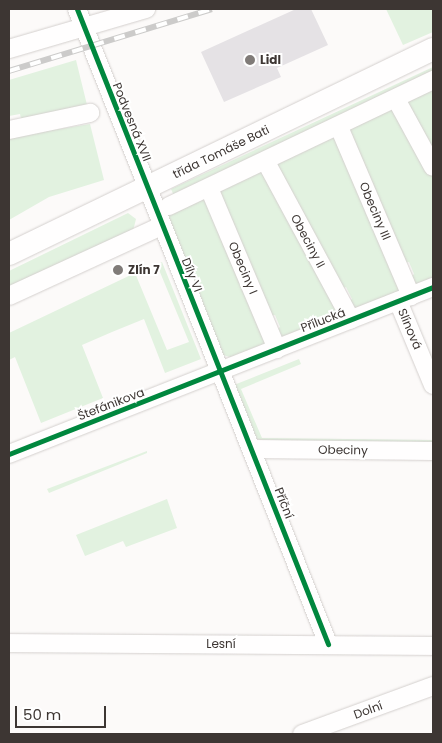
<!DOCTYPE html>
<html>
<head>
<meta charset="utf-8">
<style>
  body { margin:0 }
  #map { position:relative; width:442px; height:743px; overflow:hidden; background:#fcfaf9; font-family:Poppins,sans-serif }
  div>[style] { position:absolute }
  .green>* { inset:0; background:#e2f2e0 }
  .building>* { inset:0; background:#e5e2e5 }
  .roads { filter:drop-shadow(0 0 1px #d4d0ce) drop-shadow(0 0 1px #d4d0ce) }
  .minor>* { height:18px; margin:-9px; padding:0 9px; transform-origin:9px; border-radius:9px; background:#fffefe }
  .major>* { height:22px; margin:-11px; padding:0 11px; transform-origin:11px; border-radius:11px; background:#fffefe }
  .rail>* { height:5.5px; margin-top:-2.75px; transform-origin:0; background:repeating-linear-gradient(90deg,#fff 0 11px,#cccbca 0 22px); box-sizing:border-box; border-block:1px solid #cccbca }
  .cycleway>* { height:5px; margin:-2.5px; padding:0 2.5px; transform-origin:2.5px; border-radius:2.5px; background:#00873e }
  .dots>* { width:14px; height:14px; translate:-50% -50%; box-sizing:border-box; border:2px solid #fff; border-radius:50% }
  span { translate:-50% -50%; white-space:nowrap; text-align:center; line-height:1.15; -webkit-text-stroke:4px #fff; paint-order:stroke }
  .poi-label { font-size:12px; color:#3d3633; font-weight:700 }
  .left { translate:0 -50%; text-align:left }
  .street-label { font-size:12px; color:#3d3633 }
  .frame { position:absolute; inset:0; border:10px solid #3d3633; pointer-events:none }
  .scale { position:absolute; left:15px; top:706px; width:91px; height:22px; box-sizing:border-box; border:2px solid #3d3633; border-top:0; padding-left:6px; font-size:15px; line-height:18px; white-space:nowrap; color:#3d3633; -webkit-text-stroke:4px #fff; paint-order:stroke }
</style>
</head>
<body>
<div id="map">
  <div class="green">
    <div style="clip-path:polygon(386px 9px,433px 9px,433px 32px,403px 45px)"></div>
    <div style="clip-path:polygon(76px 60px,88px 109px,22px 123px,20px 114px,9px 116px,9px 80px)"></div>
    <div style="clip-path:polygon(433px 67px,433px 73px,174px 196px,171px 189px)"></div>
    <div style="clip-path:polygon(433px 86px,433px 162px,407px 102px)"></div>
    <div style="clip-path:polygon(392px 108px,433px 174px,433px 280px,413px 288px,410px 278px,414px 274px,409px 262px,405px 263px,349px 130px)"></div>
    <div style="clip-path:polygon(90px 124px,104px 180px,49px 197px,9px 220px,9px 137px)"></div>
    <div style="clip-path:polygon(335px 136px,401px 291px,353px 311px,347px 303px,352px 299px,346px 287px,341px 289px,276px 165px,280px 160px)"></div>
    <div style="clip-path:polygon(257px 171px,263px 171px,340px 315px,281px 339px,275px 331px,280px 327px,275px 315px,271px 316px,217px 198px,220px 190px)"></div>
    <div style="clip-path:polygon(205px 198px,269px 343px,233px 358px,223px 355px,167px 215px)"></div>
    <div style="clip-path:polygon(128px 213px,136px 219px,133px 231px,9px 295px,9px 271px)"></div>
    <div style="clip-path:polygon(162px 262px,201px 359px,165px 373px,144px 319px,112px 332px,82px 345px,103px 398px,41px 423px,15px 357px,9px 360px,9px 333px,135px 273px,167px 350px,189px 342px,157px 265px)"></div>
    <div style="clip-path:polygon(299px 359px,301px 364px,241px 389px,262px 438px,433px 440px,433px 444px,268px 442px,257px 439px,234px 385px)"></div>
    <div style="clip-path:polygon(147px 451px,147px 453px,49px 493px,47px 489px)"></div>
    <div style="clip-path:polygon(167px 499px,177px 528px,126px 547px,123px 541px,85px 556px,76px 535px)"></div>
  </div>
  <div class="building">
    <div style="clip-path:polygon(296px 9px,311px 9px,328px 45px,277px 68px,281px 77px,224px 102px,201px 52px)"></div>
  </div>
  <div class="roads">
    <div class="minor">
      <div style="left:77px;top:9px;width:683px;rotate:68.43deg"></div>
      <div style="left:9px;top:49px;width:143px;rotate:-16.3deg"></div>
      <div style="left:396px;top:99px;width:77px;rotate:61.4deg"></div>
      <div style="left:339px;top:127px;width:184px;rotate:66.9deg"></div>
      <div style="left:9px;top:130px;width:83px;rotate:-11.9deg"></div>
      <div style="left:266px;top:162px;width:179px;rotate:61.7deg"></div>
      <div style="left:209px;top:188px;width:175px;rotate:67.1deg"></div>
      <div style="left:169px;top:206px;width:293px;rotate:-25.5deg"></div>
      <div style="left:9px;top:296px;width:167px;rotate:-24.7deg"></div>
      <div style="left:398px;top:301px;width:91px;rotate:67.4deg"></div>
      <div style="left:253px;top:449px;width:180px;rotate:0.6deg"></div>
      <div style="left:9px;top:454px;width:456px;rotate:-21.5deg"></div>
      <div style="left:9px;top:643px;width:424px;rotate:0.4deg"></div>
      <div style="left:302px;top:734px;width:140px;rotate:-20.1deg"></div>
    </div>
    <div class="major">
      <div style="left:9px;top:254px;width:471px;rotate:-25.8deg"></div>
    </div>
  </div>
  <div class="rail">
    <div style="left:9px;top:71px;width:212px;rotate:-17deg"></div>
  </div>
  <div class="cycleway">
    <div style="left:77px;top:9px;width:683px;rotate:68.43deg"></div>
    <div style="left:9px;top:454px;width:456px;rotate:-21.5deg"></div>
  </div>
  <div class="dots">
    <div style="left:250px;top:60px;background:#807b78"></div>
    <div style="left:118px;top:270px;background:#807b78"></div>
  </div>
  <div class="poi-label">
    <span class="left" style="left:260px;top:60px">Lidl</span>
    <span class="left" style="left:128px;top:270px">Zlín 7</span>
  </div>
  <div class="street-label">
    <span style="left:132px;top:122px;rotate:68deg">Podvesná XVII</span>
    <span style="left:221px;top:152px;rotate:-26deg">třída Tomáše Bati</span>
    <span style="left:375px;top:211px;rotate:67deg">Obeciny III</span>
    <span style="left:308px;top:241px;rotate:62deg">Obeciny II</span>
    <span style="left:243px;top:268px;rotate:67deg">Obeciny I</span>
    <span style="left:192px;top:275px;rotate:68deg">Díly VI</span>
    <span style="left:323px;top:320px;rotate:-21deg">Přílucká</span>
    <span style="left:410px;top:329px;rotate:67deg">Slínová</span>
    <span style="left:111px;top:404px;rotate:-21deg">Štefánikova</span>
    <span style="left:343px;top:450px;rotate:1deg">Obeciny</span>
    <span style="left:284px;top:503px;rotate:69deg">Příční</span>
    <span style="left:221px;top:644px">Lesní</span>
    <span style="left:368px;top:710px;rotate:-20deg">Dolní</span>
  </div>
  <div class="frame"></div>
  <div class="scale">50 m</div>
</div>
</body>
</html>
